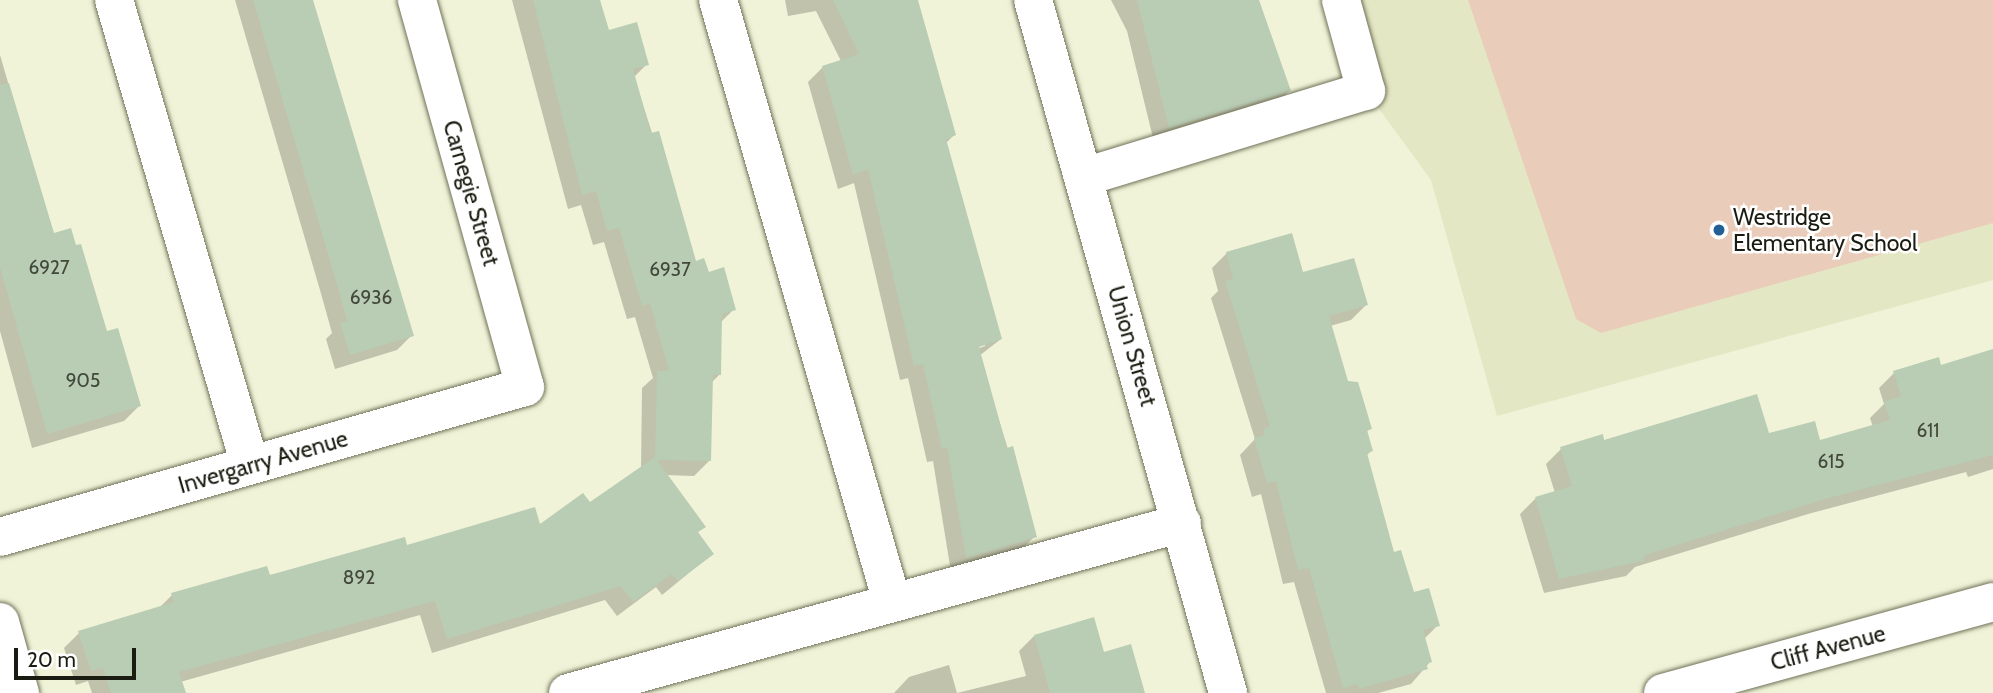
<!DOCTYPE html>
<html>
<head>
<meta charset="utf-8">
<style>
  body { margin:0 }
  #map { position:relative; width:1993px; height:693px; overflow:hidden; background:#f0f3d7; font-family:Cabin,sans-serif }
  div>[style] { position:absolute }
  .built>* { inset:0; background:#e4e7c3 }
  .green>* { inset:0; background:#e9cdba }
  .shadow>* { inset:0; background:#0003 }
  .building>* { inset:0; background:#b9ccb4 }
  .roads { filter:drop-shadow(0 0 2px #707259) drop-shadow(0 0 2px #707259) }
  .minor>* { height:38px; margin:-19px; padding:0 19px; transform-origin:19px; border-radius:19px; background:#fff }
  .dots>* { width:19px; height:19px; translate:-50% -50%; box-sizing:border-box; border:4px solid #fff; border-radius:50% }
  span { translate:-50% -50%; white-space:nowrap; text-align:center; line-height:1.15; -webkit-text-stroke:5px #fff; paint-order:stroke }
  .number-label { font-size:19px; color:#42483a }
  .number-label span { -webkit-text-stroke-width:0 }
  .street-label { font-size:23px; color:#1b1c11 }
  .poi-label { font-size:23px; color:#1b1c11 }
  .left { translate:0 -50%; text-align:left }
  .scale { position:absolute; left:14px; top:648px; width:122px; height:32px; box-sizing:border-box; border:4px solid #1b1c11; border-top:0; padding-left:9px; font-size:21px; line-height:24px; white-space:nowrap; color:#1b1c11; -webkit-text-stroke:5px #fff; paint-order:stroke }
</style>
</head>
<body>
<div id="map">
  <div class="built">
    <div style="clip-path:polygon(1341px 0,1993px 0,1993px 280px,1497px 416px,1431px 180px,1366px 91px)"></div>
  </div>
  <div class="green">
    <div style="clip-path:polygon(1468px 0,1993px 0,1993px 223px,1601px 333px,1576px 319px)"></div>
  </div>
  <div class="shadow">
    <div style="clip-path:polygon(235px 0,311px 0,412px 335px,397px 350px,335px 369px,326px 339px,332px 333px,320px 290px)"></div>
    <div style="clip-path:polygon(512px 0,598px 0,608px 32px,647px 64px,634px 77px,694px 263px,734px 309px,720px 323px,720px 374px,711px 383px,709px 461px,694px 476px,666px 475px,703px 527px,697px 533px,712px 554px,662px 595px,656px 587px,617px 616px,605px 600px,432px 653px,420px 615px,180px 682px,183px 693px,92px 693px,88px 681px,76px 685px,64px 648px,79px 633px,158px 609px,172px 595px,406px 547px,539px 527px,589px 505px,641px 469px,642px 388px,653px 378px,635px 317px,627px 319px,604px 242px,593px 245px,581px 205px,568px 209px)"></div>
    <div style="clip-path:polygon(evenodd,785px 0,899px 0,954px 135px,946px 143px,1001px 339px,979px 356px,1035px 536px,1020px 551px,951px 572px,933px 461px,927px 462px,908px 378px,900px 380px,854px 183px,838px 189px,808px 82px,823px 67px,841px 61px,816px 11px,788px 16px,785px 0,985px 343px,985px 346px,971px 351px,985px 343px)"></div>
    <div style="clip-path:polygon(1111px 0,1257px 0,1289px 91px,1274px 106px,1154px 142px,1127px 31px)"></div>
    <div style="clip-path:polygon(0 55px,53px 236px,139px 406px,124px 421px,32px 448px,0 331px)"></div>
    <div style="clip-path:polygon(1227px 253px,1302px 275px,1366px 305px,1351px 320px,1330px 326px,1347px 383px,1370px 429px,1366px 432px,1371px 451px,1366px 456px,1392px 554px,1412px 595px,1438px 625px,1424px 639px,1430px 662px,1411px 684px,1378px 693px,1326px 693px,1294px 582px,1283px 584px,1261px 494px,1252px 497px,1240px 455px,1255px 439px,1211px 298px,1218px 291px,1212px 268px)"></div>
    <div style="clip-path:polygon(1993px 350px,1993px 469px,1968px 477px,1966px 472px,1808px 514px,1635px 567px,1626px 576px,1544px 593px,1520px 514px,1535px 499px,1555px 493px,1546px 464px,1561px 449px,1603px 442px,1768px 436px,1819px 442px,1873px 427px,1870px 418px,1884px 404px,1879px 388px,1894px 373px,1940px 367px)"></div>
    <div style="clip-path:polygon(1034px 636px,1102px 655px,1143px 693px,894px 693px,909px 677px,949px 665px,957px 693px,1026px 676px,1019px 651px)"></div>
  </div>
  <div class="building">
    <div style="clip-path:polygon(253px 0,313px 0,414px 336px,350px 355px,340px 323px,347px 321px,334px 274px)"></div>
    <div style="clip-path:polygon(533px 0,600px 0,609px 30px,637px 22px,649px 65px,633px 69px,651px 133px,659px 131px,696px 261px,704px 258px,709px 272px,724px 267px,736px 310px,722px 314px,721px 375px,713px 375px,711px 461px,657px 460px,706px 527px,698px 532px,714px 554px,678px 581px,672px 574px,633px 602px,621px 586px,447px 639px,435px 601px,179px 672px,186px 693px,111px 693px,103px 668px,91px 671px,78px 631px,174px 602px,171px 593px,267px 566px,270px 575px,405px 537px,407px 545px,535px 507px,540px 524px,583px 493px,590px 502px,655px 457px,657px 371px,669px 371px,650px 303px,642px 306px,619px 228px,607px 231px,596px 191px,582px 195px)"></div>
    <div style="clip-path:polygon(833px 0,918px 0,956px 135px,946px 139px,1002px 339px,979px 347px,1007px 448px,1013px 446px,1037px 537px,966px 558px,947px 447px,942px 449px,923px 364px,914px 366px,868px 169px,853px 175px,822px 66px,859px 54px)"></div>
    <div style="clip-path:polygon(1137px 0,1259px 0,1291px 91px,1169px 128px)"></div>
    <div style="clip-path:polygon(9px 83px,54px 233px,71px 228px,76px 245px,81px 244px,107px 331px,118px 328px,141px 406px,47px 434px,0 267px,0 85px)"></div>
    <div style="clip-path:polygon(1292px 233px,1303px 272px,1354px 258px,1368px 305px,1329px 316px,1348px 381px,1358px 382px,1372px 429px,1367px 430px,1373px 451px,1367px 453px,1394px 552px,1401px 550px,1414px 592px,1429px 588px,1440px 626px,1423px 630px,1432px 662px,1426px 664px,1428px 669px,1359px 689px,1358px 684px,1343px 688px,1309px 568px,1298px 570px,1276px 481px,1267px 483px,1254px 438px,1265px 435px,1263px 429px,1270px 426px,1225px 281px,1233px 279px,1226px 252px)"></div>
    <div style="clip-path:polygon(1993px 349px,1993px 455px,1825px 499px,1645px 555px,1643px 561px,1559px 579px,1535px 497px,1572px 486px,1560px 447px,1603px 434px,1604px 440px,1757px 394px,1769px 433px,1815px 421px,1820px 440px,1890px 420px,1884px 402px,1901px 396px,1893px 371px,1939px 357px,1941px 365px)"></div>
    <div style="clip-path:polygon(1094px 617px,1104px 652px,1131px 644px,1145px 693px,1050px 693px,1034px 635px)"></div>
  </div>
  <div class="roads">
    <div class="minor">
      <div style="left:114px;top:0;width:484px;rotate:73.7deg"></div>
      <div style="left:718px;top:0;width:627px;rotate:73.88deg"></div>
      <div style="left:1033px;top:0;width:720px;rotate:74.28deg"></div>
      <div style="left:1084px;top:177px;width:295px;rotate:-17deg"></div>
      <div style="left:1366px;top:91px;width:94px;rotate:-105.4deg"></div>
      <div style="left:0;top:537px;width:546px;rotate:-15.95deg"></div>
      <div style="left:525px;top:387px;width:402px;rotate:-105.6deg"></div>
      <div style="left:0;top:622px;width:74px;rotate:74.3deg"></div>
      <div style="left:568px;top:693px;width:637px;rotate:-15.48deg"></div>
      <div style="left:1663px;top:693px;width:342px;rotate:-15.4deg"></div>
    </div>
  </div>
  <div class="dots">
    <div style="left:1719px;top:230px;background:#215f95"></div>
  </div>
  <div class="number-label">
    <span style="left:49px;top:268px">6927</span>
    <span style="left:670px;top:270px">6937</span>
    <span style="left:371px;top:298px">6936</span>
    <span style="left:83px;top:381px">905</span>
    <span style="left:1928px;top:431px">611</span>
    <span style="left:1831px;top:462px">615</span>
    <span style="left:359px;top:578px">892</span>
  </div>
  <div class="street-label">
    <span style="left:471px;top:193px;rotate:74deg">Carnegie Street</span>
    <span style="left:1132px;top:346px;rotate:74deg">Union Street</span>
    <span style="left:263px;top:462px;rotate:-16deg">Invergarry Avenue</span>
    <span style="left:1828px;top:648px;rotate:-15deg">Cliff Avenue</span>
  </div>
  <div class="poi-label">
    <span class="left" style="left:1733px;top:230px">Westridge<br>Elementary School</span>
  </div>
  <div class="scale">20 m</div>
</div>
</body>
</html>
